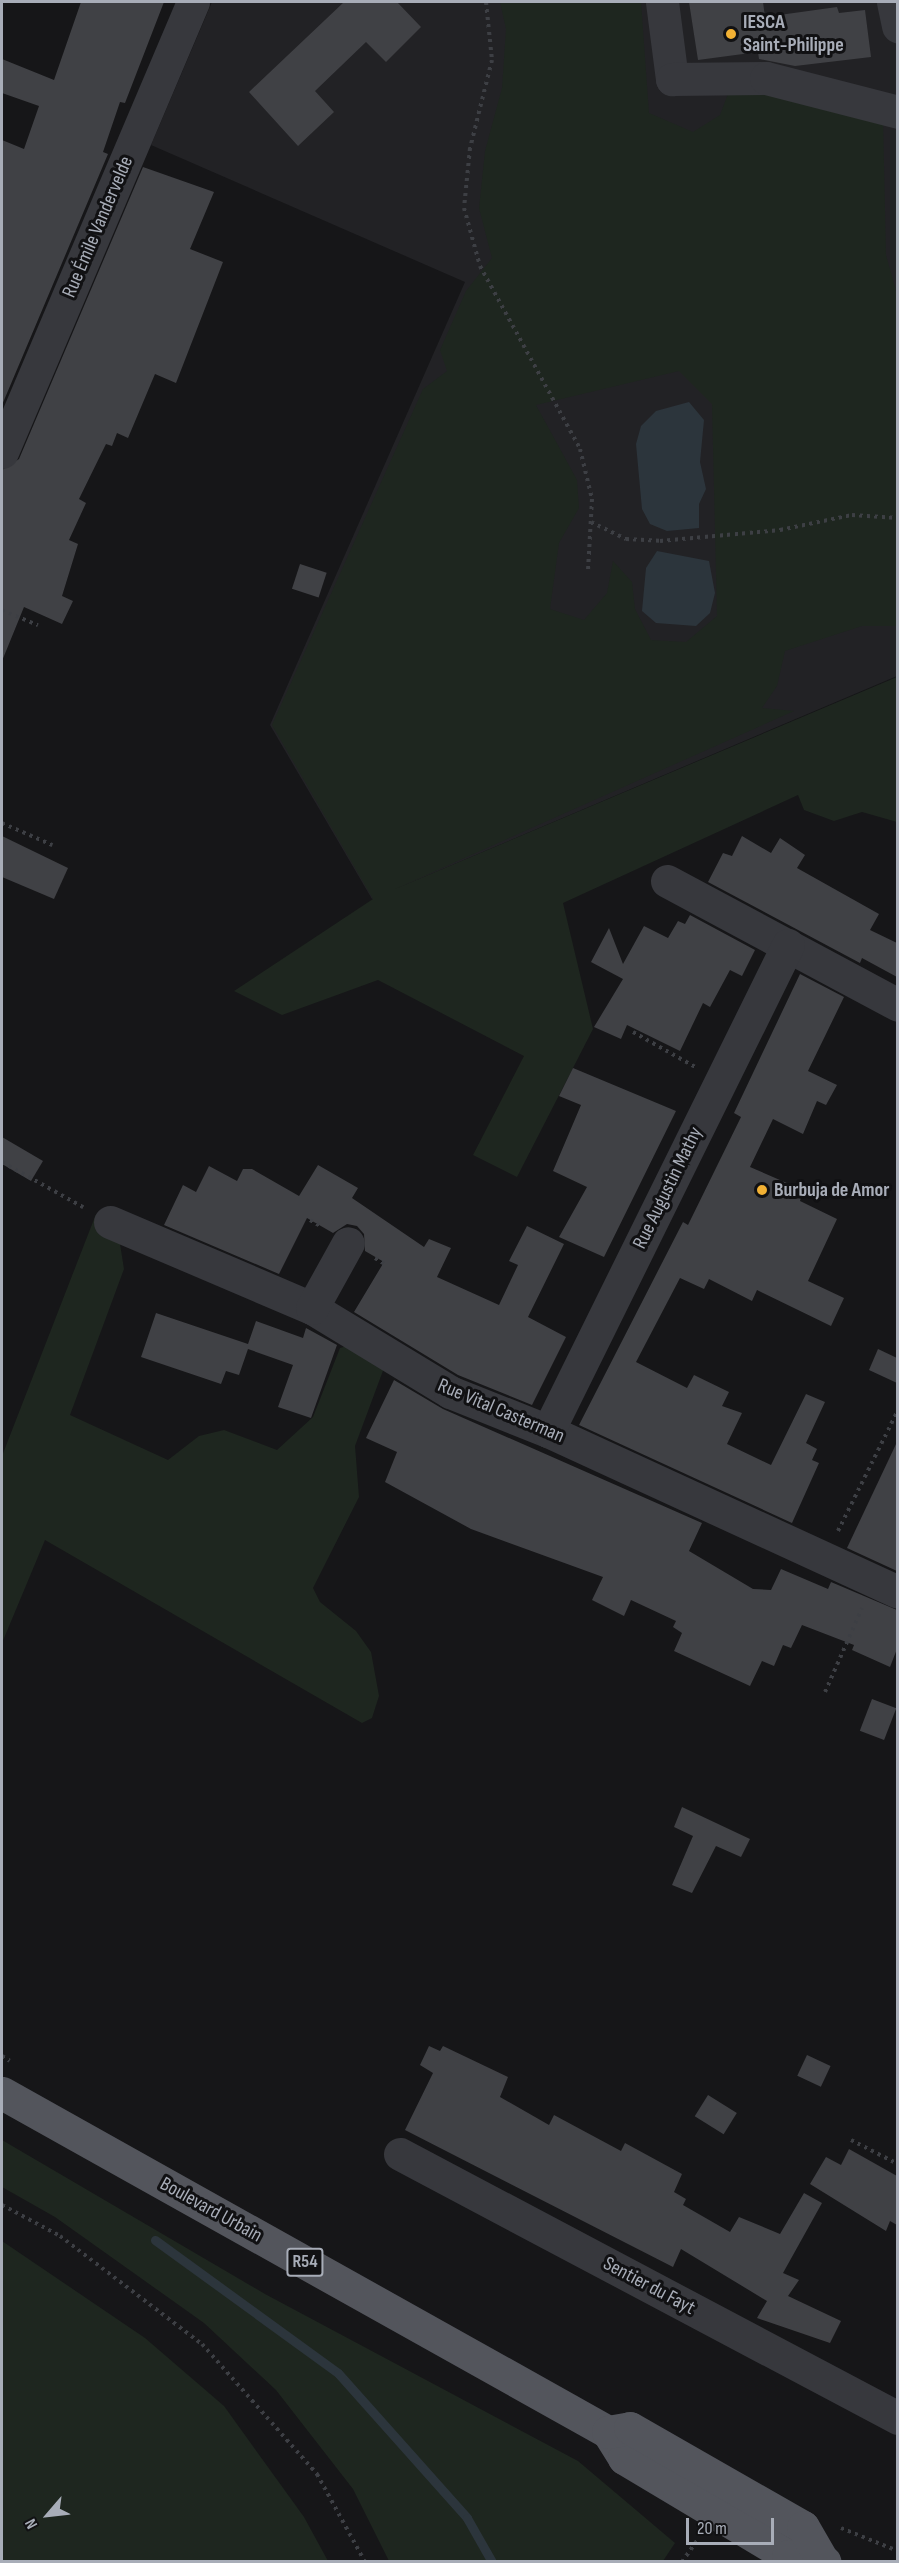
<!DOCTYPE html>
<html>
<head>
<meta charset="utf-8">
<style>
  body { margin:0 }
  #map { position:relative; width:899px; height:2563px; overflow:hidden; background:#161618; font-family:"Sofia Sans Condensed",sans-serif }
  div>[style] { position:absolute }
  .built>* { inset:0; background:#222225 }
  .green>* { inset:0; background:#1e261f }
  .water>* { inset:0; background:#2c353c }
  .stream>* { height:9px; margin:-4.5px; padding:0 4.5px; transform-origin:4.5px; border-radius:4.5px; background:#2c353c }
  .building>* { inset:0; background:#404145; transform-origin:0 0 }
  .path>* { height:4px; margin-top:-2px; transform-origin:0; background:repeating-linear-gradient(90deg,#3d3f44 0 3px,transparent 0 7.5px) }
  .minor>* { height:33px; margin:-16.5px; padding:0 16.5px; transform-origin:16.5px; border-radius:16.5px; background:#37383d }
  .major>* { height:33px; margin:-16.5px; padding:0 16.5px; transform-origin:16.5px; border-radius:16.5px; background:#53555c }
  .dots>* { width:16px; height:16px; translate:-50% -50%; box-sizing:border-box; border:3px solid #111113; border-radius:50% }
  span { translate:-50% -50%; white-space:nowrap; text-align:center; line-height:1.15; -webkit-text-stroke:6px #111113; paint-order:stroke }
  .shield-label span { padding:2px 4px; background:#111113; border:2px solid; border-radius:4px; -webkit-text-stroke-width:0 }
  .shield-label { font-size:18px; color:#a8adb8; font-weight:700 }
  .poi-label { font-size:20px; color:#a8adb8; font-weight:700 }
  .left { translate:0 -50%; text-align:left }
  .street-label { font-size:20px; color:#a8adb8 }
  .frame { position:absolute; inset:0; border:3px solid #a8adb8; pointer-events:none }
  .north { position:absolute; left:18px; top:2485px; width:60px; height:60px; -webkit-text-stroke:4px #111113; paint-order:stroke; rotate:242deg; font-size:16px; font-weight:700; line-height:24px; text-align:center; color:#a8adb8 }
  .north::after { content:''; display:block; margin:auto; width:21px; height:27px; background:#a8adb8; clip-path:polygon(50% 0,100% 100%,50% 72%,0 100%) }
  .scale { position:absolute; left:686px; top:2518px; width:88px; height:27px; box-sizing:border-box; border:3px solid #a8adb8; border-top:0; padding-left:8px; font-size:18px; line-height:21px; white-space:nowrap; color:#a8adb8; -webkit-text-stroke:4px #111113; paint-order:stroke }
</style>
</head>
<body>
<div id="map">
  <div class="built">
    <div style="clip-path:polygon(212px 2px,897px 2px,897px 676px,372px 899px,270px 725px,465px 282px,151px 145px)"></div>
  </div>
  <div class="green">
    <div style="clip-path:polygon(evenodd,500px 2px,641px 2px,649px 113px,693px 132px,720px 115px,731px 86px,883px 119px,886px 255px,898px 298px,897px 626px,862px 626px,785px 651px,777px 686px,762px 708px,794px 711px,395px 889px,897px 677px,897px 822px,862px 812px,834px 821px,804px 810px,798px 795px,563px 903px,593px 1029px,517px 1177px,473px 1155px,524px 1056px,378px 980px,282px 1015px,234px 991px,373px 899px,272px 725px,423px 389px,447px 371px,440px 350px,466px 291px,492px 258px,479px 208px,485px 151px,502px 88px,506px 29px,500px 2px,679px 371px,712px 404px,717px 616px,686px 642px,651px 640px,635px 609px,632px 582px,613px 561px,607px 593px,584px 620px,550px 609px,559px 543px,579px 508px,577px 480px,536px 405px,679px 371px)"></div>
    <div style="clip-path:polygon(96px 1214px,117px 1225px,124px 1269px,70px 1415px,168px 1460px,199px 1436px,224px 1430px,277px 1450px,313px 1417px,340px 1348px,351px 1345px,384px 1368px,355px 1446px,359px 1497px,313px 1588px,320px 1602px,356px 1631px,371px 1652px,379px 1696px,372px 1718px,362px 1723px,45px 1540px,2px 1643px,2px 1456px)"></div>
    <div style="clip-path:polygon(2px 2140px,265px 2294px,578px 2461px,675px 2543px,663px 2561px,389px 2561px,353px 2489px,276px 2390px,204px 2323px,55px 2217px,2px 2187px)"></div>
    <div style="clip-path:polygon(2px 2241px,145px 2338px,224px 2406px,304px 2517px,328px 2561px,2px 2561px)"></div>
  </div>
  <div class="water">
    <div style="clip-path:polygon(689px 402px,704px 420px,700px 462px,706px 489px,699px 504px,699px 528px,667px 531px,650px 524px,642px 509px,636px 444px,641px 426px,656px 411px)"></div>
    <div style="clip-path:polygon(657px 551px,709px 561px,715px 593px,710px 613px,696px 626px,656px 623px,642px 611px,646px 568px)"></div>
  </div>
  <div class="stream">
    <div style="left:155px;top:2240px;width:226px;rotate:36deg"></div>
    <div style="left:338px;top:2373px;width:194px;rotate:48.3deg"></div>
    <div style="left:467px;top:2518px;width:51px;rotate:60.4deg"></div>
  </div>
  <div class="building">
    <div style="clip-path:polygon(81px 2px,164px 2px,125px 103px,120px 102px,103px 152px,108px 154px,2px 405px,2px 140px,24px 149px,39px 106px,2px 93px,2px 59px,54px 80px)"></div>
    <div style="clip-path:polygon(344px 2px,397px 2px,421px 27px,386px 62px,366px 42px,315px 91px,334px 112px,298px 146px,249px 92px)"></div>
    <div style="clip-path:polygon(689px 2px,763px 2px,765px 17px,837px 7px,839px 13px,865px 10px,871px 57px,795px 66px,759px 59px,758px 52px,698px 60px)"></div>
    <div style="clip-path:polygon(143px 167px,214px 192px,190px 249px,223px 262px,176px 383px,155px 374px,128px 438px,117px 433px,112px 446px,106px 444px,79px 499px,86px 503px,69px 540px,78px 544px,62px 596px,73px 601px,62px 624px,24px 607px,2px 661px,2px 470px,19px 459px)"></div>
    <div style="left:300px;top:564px;width:28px;height:26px;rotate:18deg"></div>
    <div style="clip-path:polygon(2px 836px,68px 868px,54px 899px,2px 877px)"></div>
    <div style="clip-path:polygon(742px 836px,771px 853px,780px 838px,805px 855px,797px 868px,879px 914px,870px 930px,897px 943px,897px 977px,862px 958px,860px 963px,708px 882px,723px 853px,732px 856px)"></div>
    <div style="clip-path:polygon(690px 915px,755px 950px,742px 976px,730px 970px,710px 1007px,703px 1003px,680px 1051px,627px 1025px,621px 1039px,594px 1027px,623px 979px,591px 962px,609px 928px,623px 964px,644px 926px,668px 938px,678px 921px,685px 924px)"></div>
    <div style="clip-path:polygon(800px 974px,844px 997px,808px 1071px,837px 1085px,826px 1105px,817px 1101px,803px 1134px,773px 1119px,750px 1167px,803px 1190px,800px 1201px,837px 1219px,808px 1281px,844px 1298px,831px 1326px,757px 1290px,752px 1301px,709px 1279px,704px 1289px,680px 1278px,636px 1362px,687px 1388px,694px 1375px,729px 1392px,722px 1406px,742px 1413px,727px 1444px,771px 1465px,806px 1394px,825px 1402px,806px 1443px,817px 1449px,812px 1460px,819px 1463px,792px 1523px,579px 1425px,683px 1222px,688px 1225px,741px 1117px,734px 1113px)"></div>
    <div style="clip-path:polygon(573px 1068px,676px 1111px,604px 1257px,559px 1237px,587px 1187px,553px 1171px,581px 1105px,559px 1096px)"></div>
    <div style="clip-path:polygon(2px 1137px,43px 1161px,31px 1181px,2px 1164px)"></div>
    <div style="clip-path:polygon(318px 1165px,358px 1188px,352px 1198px,424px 1247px,429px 1239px,451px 1248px,437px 1277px,499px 1305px,518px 1265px,509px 1261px,527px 1226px,564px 1244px,528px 1317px,566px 1337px,532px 1405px,458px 1375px,354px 1312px,384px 1262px,365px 1251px,364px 1234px,357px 1226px,347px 1224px,333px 1233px,307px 1218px,279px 1274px,164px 1225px,183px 1185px,196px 1192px,209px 1166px,237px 1181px,243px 1169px,252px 1169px,299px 1196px)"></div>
    <div style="clip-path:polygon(156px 1313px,248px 1344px,256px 1321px,303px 1338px,306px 1328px,337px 1345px,311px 1418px,278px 1407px,293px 1365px,248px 1349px,239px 1375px,226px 1371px,221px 1384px,141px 1357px)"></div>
    <div style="clip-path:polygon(878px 1349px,897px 1358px,897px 1383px,869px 1370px)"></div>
    <div style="clip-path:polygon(394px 1380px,443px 1409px,702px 1523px,689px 1551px,753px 1589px,771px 1590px,781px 1569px,828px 1589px,831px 1582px,897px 1610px,897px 1649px,890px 1667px,852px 1650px,854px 1645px,802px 1625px,791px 1648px,783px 1645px,774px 1666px,762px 1661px,750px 1686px,674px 1651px,682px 1633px,673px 1627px,676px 1621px,631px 1600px,624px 1616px,592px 1600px,603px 1577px,471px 1529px,385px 1482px,397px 1452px,366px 1438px)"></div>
    <div style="clip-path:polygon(897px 1442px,897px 1571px,847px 1548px)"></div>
    <div style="left:872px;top:1699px;width:26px;height:34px;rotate:21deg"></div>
    <div style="clip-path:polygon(682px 1807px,750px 1839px,741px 1857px,716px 1846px,692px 1893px,672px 1885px,693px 1836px,674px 1827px)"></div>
    <div style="clip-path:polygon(429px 2046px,440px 2051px,443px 2046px,508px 2077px,500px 2097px,549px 2125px,554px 2115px,621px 2151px,625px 2143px,682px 2174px,674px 2192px,686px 2199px,683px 2205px,730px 2232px,739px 2217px,780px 2234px,804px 2193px,822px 2203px,783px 2273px,799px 2280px,788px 2296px,841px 2321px,830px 2343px,757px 2318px,767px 2301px,681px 2249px,673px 2267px,405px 2130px,433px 2073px,420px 2065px)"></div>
    <div style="left:807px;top:2055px;width:26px;height:23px;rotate:25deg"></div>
    <div style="left:708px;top:2095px;width:34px;height:25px;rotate:32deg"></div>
    <div style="clip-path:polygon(849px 2149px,897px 2176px,897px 2225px,890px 2221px,886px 2231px,810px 2184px,826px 2157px,841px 2165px)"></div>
  </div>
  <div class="path">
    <div style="left:486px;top:2px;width:58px;rotate:84.1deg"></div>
    <div style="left:492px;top:60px;width:91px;rotate:104deg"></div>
    <div style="left:470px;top:148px;width:60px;rotate:95.7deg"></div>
    <div style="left:464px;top:208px;width:60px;rotate:74.6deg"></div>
    <div style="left:480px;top:266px;width:209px;rotate:61.3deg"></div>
    <div style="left:580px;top:449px;width:51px;rotate:76.5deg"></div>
    <div style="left:592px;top:499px;width:72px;rotate:93.2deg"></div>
    <div style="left:591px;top:522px;width:39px;rotate:26deg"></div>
    <div style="left:626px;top:539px;width:34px;rotate:3deg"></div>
    <div style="left:660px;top:541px;width:121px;rotate:-5.2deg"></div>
    <div style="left:780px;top:530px;width:74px;rotate:-11.8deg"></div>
    <div style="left:852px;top:515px;width:46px;rotate:3.7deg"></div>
    <div style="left:2px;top:610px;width:39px;rotate:23deg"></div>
    <div style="left:2px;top:823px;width:55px;rotate:23.7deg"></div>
    <div style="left:633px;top:1032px;width:71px;rotate:29.4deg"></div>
    <div style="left:2px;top:1162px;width:93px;rotate:29.1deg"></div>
    <div style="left:310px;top:1220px;width:14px;rotate:30deg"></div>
    <div style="left:375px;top:1258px;width:12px;rotate:31deg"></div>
    <div style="left:838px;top:1531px;width:135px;rotate:-63.6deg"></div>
    <div style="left:825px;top:1692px;width:92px;rotate:-66.2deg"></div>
    <div style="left:2px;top:2056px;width:9px;rotate:32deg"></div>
    <div style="left:851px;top:2140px;width:53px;rotate:27.1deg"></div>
    <div style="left:2px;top:2205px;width:66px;rotate:28.1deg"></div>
    <div style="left:60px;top:2236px;width:178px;rotate:37.3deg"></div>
    <div style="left:202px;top:2344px;width:174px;rotate:48.5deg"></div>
    <div style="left:317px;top:2474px;width:100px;rotate:61.4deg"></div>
    <div style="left:841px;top:2528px;width:61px;rotate:22deg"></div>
    <div style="left:682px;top:2562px;width:29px;rotate:-55deg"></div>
  </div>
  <div class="minor">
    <div style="left:662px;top:2px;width:78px;rotate:82.6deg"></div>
    <div style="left:672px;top:79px;width:94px;rotate:-0.6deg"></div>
    <div style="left:766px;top:78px;width:136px;rotate:14.4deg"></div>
    <div style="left:893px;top:2px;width:25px;rotate:78deg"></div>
    <div style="left:2px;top:452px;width:489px;rotate:-67deg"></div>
    <div style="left:667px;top:881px;width:262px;rotate:28.2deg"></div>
    <div style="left:110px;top:1222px;width:220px;rotate:23.1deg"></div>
    <div style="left:312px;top:1308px;width:162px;rotate:31.3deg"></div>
    <div style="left:450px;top:1392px;width:105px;rotate:21.7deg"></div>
    <div style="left:548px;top:1431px;width:385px;rotate:24.7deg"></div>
    <div style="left:312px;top:1308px;width:74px;rotate:-61deg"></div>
    <div style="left:548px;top:1431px;width:542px;rotate:-63.72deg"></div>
    <div style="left:400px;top:2154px;width:564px;rotate:27.93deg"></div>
  </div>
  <div class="major">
    <div style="left:2px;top:2093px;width:694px;rotate:29.22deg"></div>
    <div style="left:608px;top:2432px;width:31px;rotate:58deg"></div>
    <div style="left:624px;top:2458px;width:191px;rotate:30.9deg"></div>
    <div style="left:788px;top:2556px;width:37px;rotate:9deg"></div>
    <div style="left:608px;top:2432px;width:22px;rotate:-10deg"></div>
    <div style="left:630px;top:2428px;width:199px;rotate:29.8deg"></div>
    <div style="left:803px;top:2527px;width:39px;rotate:60deg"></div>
  </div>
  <div class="dots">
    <div style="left:731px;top:34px;background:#f2b134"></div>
    <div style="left:762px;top:1190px;background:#f2b134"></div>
  </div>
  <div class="shield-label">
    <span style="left:305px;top:2262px">R54</span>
  </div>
  <div class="poi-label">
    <span class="left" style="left:743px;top:34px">IESCA<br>Saint-Philippe</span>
    <span class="left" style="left:774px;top:1190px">Burbuja de Amor</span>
  </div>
  <div class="street-label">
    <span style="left:98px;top:227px;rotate:-67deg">Rue Émile Vandervelde</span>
    <span style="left:668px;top:1188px;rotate:-64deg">Rue Augustin Mathy</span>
    <span style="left:501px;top:1411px;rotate:23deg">Rue Vital Casterman</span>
    <span style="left:211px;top:2210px;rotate:29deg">Boulevard Urbain</span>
    <span style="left:649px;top:2286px;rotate:28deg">Sentier du Fayt</span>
  </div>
  <div class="frame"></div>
  <div class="north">N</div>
  <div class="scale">20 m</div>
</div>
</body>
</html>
